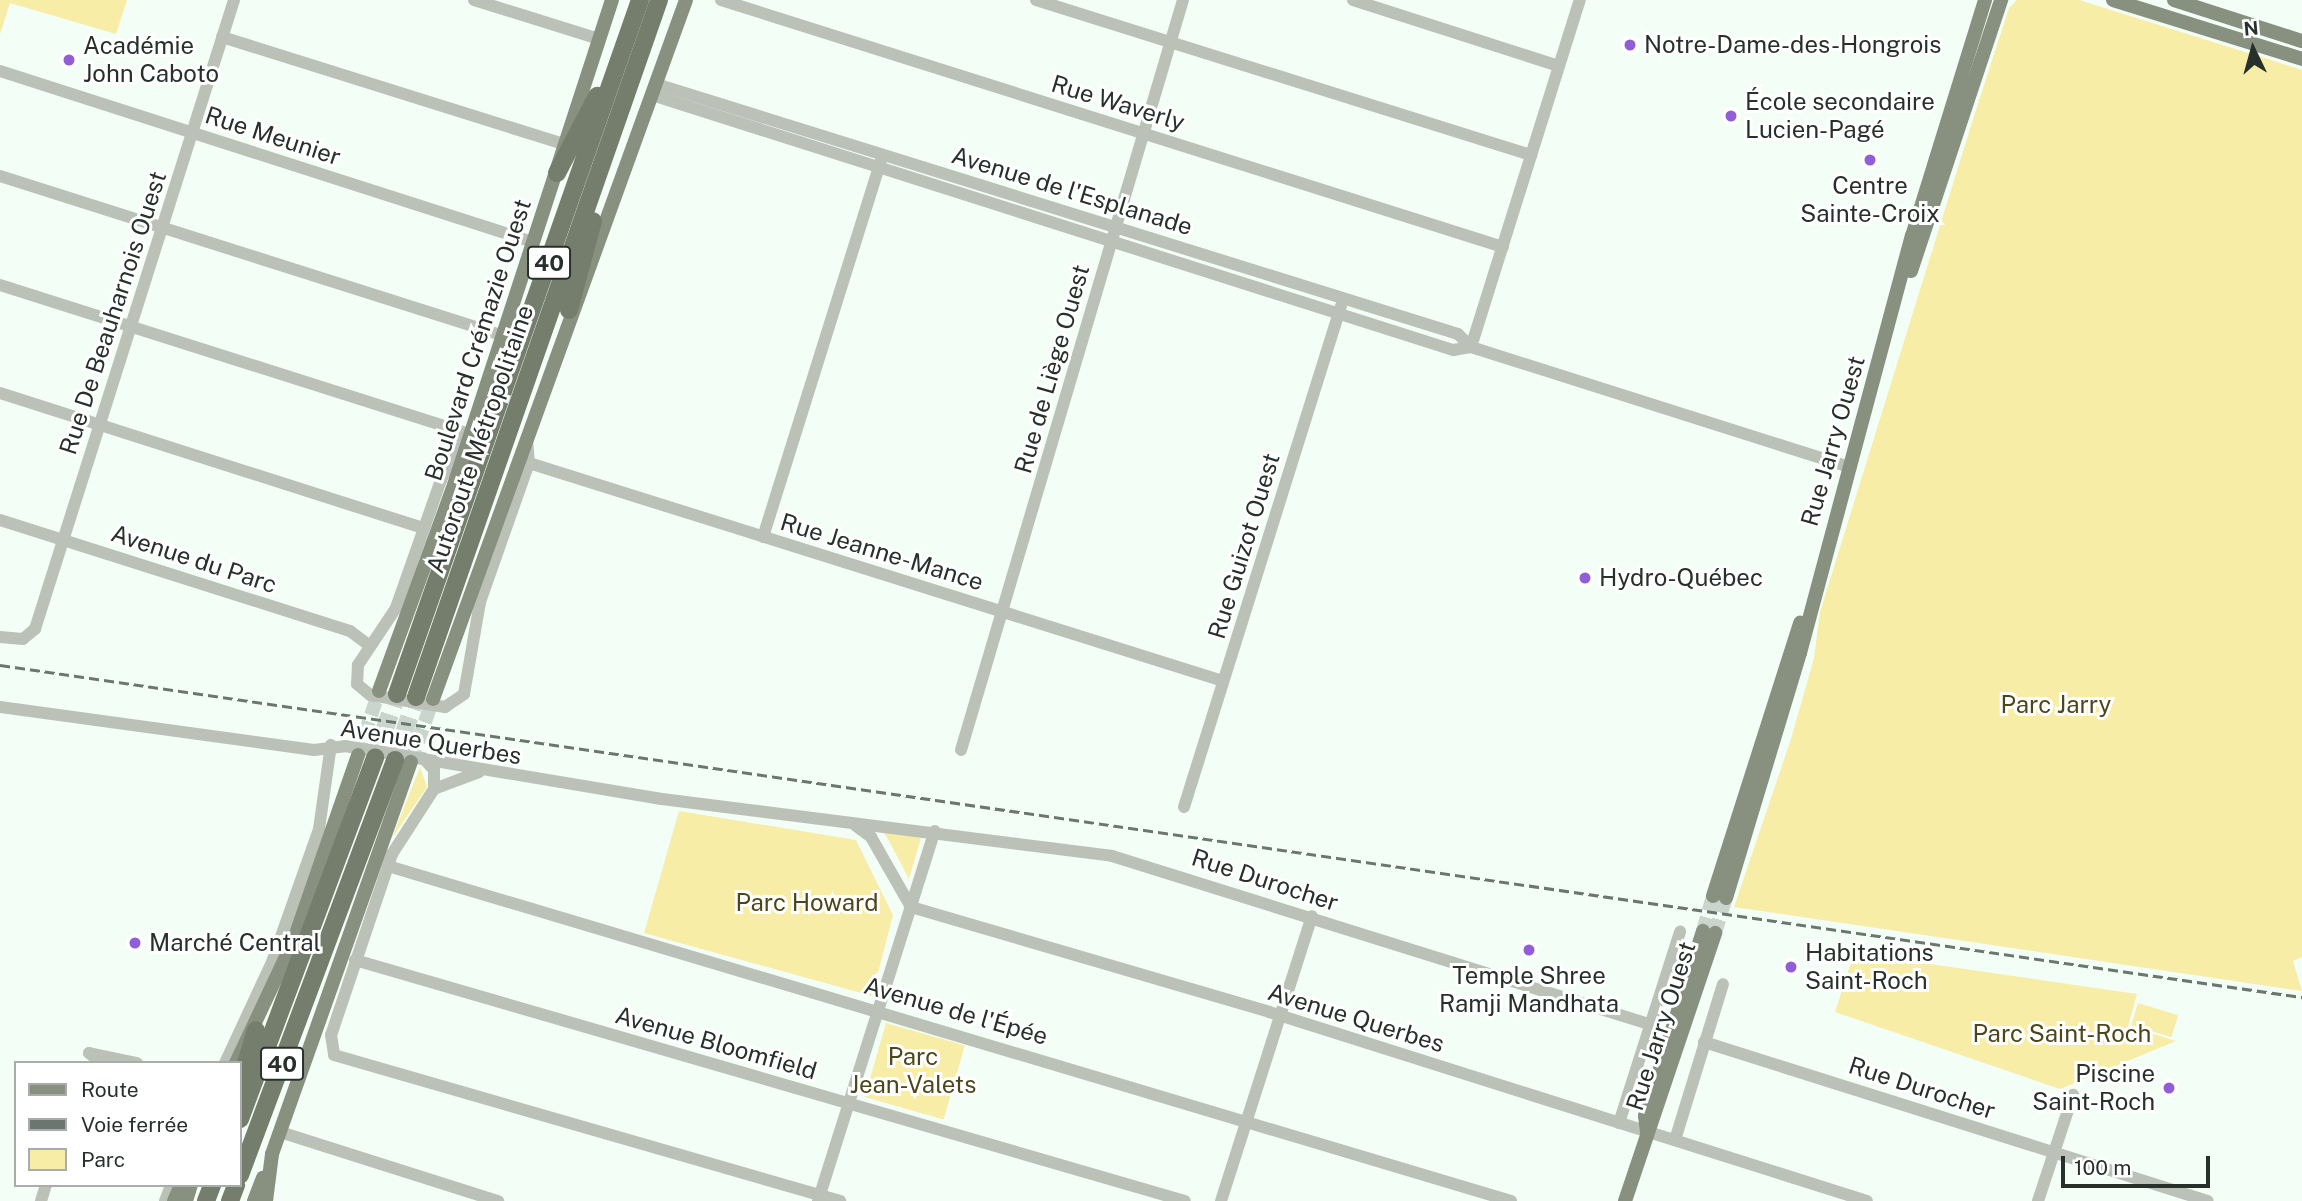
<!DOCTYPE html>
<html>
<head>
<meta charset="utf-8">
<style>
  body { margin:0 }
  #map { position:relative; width:2302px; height:1201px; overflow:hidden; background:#f2fef6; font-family:"Public Sans",sans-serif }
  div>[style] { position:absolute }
  .green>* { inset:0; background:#f8eda7; transform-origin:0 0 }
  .major-tunnel>* { height:14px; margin-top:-7px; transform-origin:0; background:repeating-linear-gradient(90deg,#cad5cd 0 14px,transparent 0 21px) }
  .highway-tunnel>* { height:18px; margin-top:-9px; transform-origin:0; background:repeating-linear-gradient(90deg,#cad5cd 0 18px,transparent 0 27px) }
  .minor>* { height:12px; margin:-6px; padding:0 6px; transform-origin:6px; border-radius:6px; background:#bcc1b8 }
  .major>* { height:14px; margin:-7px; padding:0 7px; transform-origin:7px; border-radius:7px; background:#889080 }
  .highway>* { height:18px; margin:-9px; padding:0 9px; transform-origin:9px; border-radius:9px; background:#757e6c }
  .rail>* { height:2.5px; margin-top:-1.25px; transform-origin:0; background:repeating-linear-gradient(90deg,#6c7670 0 10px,transparent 0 15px) }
  .dots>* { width:19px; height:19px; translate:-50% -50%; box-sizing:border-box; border:4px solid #fff; border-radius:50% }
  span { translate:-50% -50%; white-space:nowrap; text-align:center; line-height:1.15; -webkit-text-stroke:6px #fff; paint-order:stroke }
  .shield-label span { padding:2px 5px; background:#fff; border:2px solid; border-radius:5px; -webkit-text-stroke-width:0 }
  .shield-label { font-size:23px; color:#28302b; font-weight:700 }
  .poi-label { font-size:24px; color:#28302b }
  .left { translate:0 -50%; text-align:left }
  .right { translate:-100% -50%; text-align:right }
  .street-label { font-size:24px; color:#28302b }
  .park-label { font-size:24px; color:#4d461b }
  .legend { position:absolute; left:14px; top:1061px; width:228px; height:126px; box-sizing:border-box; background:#fff; border:2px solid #a9acaa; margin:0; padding:9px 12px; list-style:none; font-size:21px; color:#28302b }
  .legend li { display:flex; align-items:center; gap:14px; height:35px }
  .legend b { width:35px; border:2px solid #a9acaa }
  .north { position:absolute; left:2218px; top:14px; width:70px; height:70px; -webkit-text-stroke:5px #fff; paint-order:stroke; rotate:355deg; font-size:19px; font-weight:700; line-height:28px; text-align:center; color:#28302b }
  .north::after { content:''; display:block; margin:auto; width:24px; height:32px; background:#28302b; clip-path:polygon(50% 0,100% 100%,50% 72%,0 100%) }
  .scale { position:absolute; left:2061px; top:1156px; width:149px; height:32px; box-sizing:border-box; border:4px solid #28302b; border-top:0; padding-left:9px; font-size:21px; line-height:24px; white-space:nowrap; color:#28302b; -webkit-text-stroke:5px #fff; paint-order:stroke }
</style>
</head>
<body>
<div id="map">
  <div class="green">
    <div style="clip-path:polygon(0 0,127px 0,116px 34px,10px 3px,0 34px)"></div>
    <div style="clip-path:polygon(2017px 0,2079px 0,2302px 70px,2302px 957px,2293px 961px,2302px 991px,1734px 907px,1791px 739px,1814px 658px,1820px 612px,1974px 116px,2009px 8px)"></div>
    <div style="clip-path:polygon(420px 767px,427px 787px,392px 838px)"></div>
    <div style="clip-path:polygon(679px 811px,856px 840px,893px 915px,872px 996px,644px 933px)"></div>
    <div style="clip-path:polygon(881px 828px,921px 838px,909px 879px,889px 841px)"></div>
    <div style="clip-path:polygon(1854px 953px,2137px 994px,2128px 1026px,2176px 1041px,2060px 1089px,1835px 1012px)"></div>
    <div style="left:2138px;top:1003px;width:42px;height:23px;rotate:17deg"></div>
    <div style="left:886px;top:1023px;width:82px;height:77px;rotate:16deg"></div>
  </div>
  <div class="major-tunnel">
    <div style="left:358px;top:755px;width:67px;rotate:-71.8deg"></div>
    <div style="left:411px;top:762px;width:67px;rotate:-70.8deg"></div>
    <div style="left:1703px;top:931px;width:36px;rotate:-74deg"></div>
    <div style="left:1715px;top:933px;width:37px;rotate:-73deg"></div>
  </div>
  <div class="highway-tunnel">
    <div style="left:375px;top:757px;width:67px;rotate:-70.8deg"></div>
    <div style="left:395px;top:760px;width:66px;rotate:-71.6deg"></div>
  </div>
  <div class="minor">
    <div style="left:474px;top:0;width:131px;rotate:17.3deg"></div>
    <div style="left:721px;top:0;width:820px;rotate:17.53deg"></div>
    <div style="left:1036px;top:0;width:519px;rotate:17.39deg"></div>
    <div style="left:1353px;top:0;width:216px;rotate:17.8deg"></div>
    <div style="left:222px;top:37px;width:358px;rotate:17.4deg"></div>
    <div style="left:0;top:71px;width:560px;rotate:17.79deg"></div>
    <div style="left:656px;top:84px;width:840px;rotate:17.31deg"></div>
    <div style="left:1458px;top:334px;width:18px;rotate:45deg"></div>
    <div style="left:652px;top:95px;width:841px;rotate:17.66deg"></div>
    <div style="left:1453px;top:350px;width:18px;rotate:-9deg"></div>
    <div style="left:1471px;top:347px;width:398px;rotate:17.6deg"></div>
    <div style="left:0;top:176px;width:526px;rotate:17.61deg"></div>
    <div style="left:0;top:285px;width:489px;rotate:17.6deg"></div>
    <div style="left:466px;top:433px;width:53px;rotate:118deg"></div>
    <div style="left:441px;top:480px;width:136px;rotate:109.4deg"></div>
    <div style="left:396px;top:608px;width:69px;rotate:123.7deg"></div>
    <div style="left:358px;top:665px;width:19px;rotate:93deg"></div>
    <div style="left:357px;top:684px;width:17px;rotate:40deg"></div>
    <div style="left:370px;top:695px;width:76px;rotate:9.1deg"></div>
    <div style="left:445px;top:707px;width:23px;rotate:-34deg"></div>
    <div style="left:464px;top:694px;width:93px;rotate:-80.1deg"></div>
    <div style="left:480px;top:602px;width:147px;rotate:-70.6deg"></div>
    <div style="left:529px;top:463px;width:23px;rotate:-95deg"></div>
    <div style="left:1471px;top:347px;width:364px;rotate:-72.6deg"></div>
    <div style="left:0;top:393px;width:445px;rotate:17.7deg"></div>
    <div style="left:529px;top:463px;width:727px;rotate:17.44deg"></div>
    <div style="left:0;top:520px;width:367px;rotate:17.6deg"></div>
    <div style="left:350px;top:631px;width:25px;rotate:37deg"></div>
    <div style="left:763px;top:537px;width:394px;rotate:-72.6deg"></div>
    <div style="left:0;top:637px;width:23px;rotate:5deg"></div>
    <div style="left:23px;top:639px;width:16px;rotate:-40deg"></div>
    <div style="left:35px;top:629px;width:660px;rotate:-72.44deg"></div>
    <div style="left:0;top:707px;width:317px;rotate:7.8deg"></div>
    <div style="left:314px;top:750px;width:31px;rotate:-7deg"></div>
    <div style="left:345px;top:746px;width:321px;rotate:9.5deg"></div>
    <div style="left:662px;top:799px;width:454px;rotate:7.2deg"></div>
    <div style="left:1112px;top:856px;width:566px;rotate:17.38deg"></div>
    <div style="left:961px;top:750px;width:782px;rotate:-73.51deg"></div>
    <div style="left:423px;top:758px;width:16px;rotate:47deg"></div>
    <div style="left:434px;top:770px;width:19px;rotate:90deg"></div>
    <div style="left:434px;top:789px;width:77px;rotate:122.9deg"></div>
    <div style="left:392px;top:854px;width:191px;rotate:108.6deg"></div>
    <div style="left:331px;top:1035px;width:20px;rotate:81deg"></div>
    <div style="left:334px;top:1055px;width:527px;rotate:16.09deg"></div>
    <div style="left:434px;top:789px;width:48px;rotate:-20.7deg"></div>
    <div style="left:1184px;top:807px;width:525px;rotate:-72.6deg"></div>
    <div style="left:856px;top:826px;width:19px;rotate:36deg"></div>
    <div style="left:871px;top:837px;width:81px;rotate:60.3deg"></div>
    <div style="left:911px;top:907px;width:373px;rotate:16.3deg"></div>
    <div style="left:1269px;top:1012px;width:627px;rotate:17.54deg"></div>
    <div style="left:388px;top:866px;width:1172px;rotate:16.61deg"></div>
    <div style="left:355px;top:960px;width:864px;rotate:16.19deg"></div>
    <div style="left:1704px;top:1042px;width:528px;rotate:17.51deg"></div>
    <div style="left:89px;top:1053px;width:49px;rotate:11.8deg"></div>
    <div style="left:89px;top:1053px;width:16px;rotate:38deg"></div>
    <div style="left:225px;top:1063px;width:111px;rotate:-65deg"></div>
    <div style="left:272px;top:962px;width:141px;rotate:-70.5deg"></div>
    <div style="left:319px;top:829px;width:85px;rotate:-81.9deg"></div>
    <div style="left:1619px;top:1123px;width:201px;rotate:-72.3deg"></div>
    <div style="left:280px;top:1132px;width:229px;rotate:17.6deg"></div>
    <div style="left:1675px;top:1140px;width:163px;rotate:-72.9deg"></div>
    <div style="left:41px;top:1201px;width:17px;rotate:-73deg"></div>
    <div style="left:165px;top:1201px;width:17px;rotate:-69deg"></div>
    <div style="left:818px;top:1201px;width:388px;rotate:-72.5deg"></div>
    <div style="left:1221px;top:1201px;width:299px;rotate:-72.3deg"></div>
    <div style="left:2038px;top:1201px;width:112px;rotate:-71.7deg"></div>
  </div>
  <div class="major">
    <div style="left:2113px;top:0;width:198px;rotate:17.3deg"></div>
    <div style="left:2174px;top:0;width:134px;rotate:17.8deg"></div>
    <div style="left:1911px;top:271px;width:286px;rotate:-71.6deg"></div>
    <div style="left:379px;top:691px;width:219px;rotate:-70deg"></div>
    <div style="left:454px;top:485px;width:510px;rotate:-71.96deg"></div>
    <div style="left:433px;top:699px;width:743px;rotate:-70.1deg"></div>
    <div style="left:1713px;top:896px;width:287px;rotate:-72.3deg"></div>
    <div style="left:1726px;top:898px;width:256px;rotate:-73.2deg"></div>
    <div style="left:1800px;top:653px;width:432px;rotate:-75deg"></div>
    <div style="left:1912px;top:236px;width:247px;rotate:-72.8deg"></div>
    <div style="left:236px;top:1063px;width:134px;rotate:-64.8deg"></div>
    <div style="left:293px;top:942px;width:198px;rotate:-70.8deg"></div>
    <div style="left:1647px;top:1132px;width:16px;rotate:-97deg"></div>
    <div style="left:1645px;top:1116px;width:194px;rotate:-72.6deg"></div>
    <div style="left:174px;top:1201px;width:17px;rotate:-66deg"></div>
    <div style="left:186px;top:1201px;width:17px;rotate:-73deg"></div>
    <div style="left:254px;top:1201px;width:25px;rotate:-69deg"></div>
    <div style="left:266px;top:1201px;width:47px;rotate:-82.7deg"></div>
    <div style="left:272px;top:1154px;width:416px;rotate:-70.5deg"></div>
    <div style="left:1625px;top:1201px;width:283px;rotate:-71.4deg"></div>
  </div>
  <div class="highway">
    <div style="left:557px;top:173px;width:87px;rotate:-62.5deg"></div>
    <div style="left:569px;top:310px;width:92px;rotate:-74.9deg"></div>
    <div style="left:397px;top:694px;width:735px;rotate:-70.7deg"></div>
    <div style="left:416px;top:697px;width:738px;rotate:-70.78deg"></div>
    <div style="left:240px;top:1084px;width:56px;rotate:-73.5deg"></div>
    <div style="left:240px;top:1119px;width:386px;rotate:-69.5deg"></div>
    <div style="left:240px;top:1175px;width:443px;rotate:-69.5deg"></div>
    <div style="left:206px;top:1201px;width:17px;rotate:-69deg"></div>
    <div style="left:230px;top:1201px;width:17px;rotate:-69deg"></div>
  </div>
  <div class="rail">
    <div style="left:0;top:665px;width:2326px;rotate:8.21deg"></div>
  </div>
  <div class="dots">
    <div style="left:1630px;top:45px;background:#925ed8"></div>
    <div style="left:69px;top:60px;background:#925ed8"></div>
    <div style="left:1731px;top:116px;background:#925ed8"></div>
    <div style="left:1870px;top:160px;background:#925ed8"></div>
    <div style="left:1585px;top:578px;background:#925ed8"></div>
    <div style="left:135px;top:943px;background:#925ed8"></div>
    <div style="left:1529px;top:950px;background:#925ed8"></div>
    <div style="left:1791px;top:967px;background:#925ed8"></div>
    <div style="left:2169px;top:1088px;background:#925ed8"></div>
  </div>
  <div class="shield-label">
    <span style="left:549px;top:263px">40</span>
    <span style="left:282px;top:1064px">40</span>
  </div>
  <div class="poi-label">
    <span class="left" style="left:1644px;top:45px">Notre-Dame-des-Hongrois</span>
    <span class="left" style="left:83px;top:60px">Académie<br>John Caboto</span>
    <span class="left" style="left:1745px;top:116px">École secondaire<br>Lucien-Pagé</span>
    <span style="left:1870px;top:200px">Centre<br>Sainte-Croix</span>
    <span class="left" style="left:1599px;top:578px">Hydro-Québec</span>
    <span class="left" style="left:149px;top:943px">Marché Central</span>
    <span class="left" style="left:1805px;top:967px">Habitations<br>Saint-Roch</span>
    <span style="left:1529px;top:990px">Temple Shree<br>Ramji Mandhata</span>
    <span class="right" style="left:2155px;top:1088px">Piscine<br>Saint-Roch</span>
  </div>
  <div class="street-label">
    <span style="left:1118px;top:103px;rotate:17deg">Rue Waverly</span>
    <span style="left:273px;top:136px;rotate:18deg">Rue Meunier</span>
    <span style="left:1072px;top:191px;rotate:17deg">Avenue de l'Esplanade</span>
    <span style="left:113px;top:313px;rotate:-72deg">Rue De Beauharnois Ouest</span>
    <span style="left:478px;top:340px;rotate:-72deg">Boulevard Crémazie Ouest</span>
    <span style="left:1052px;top:369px;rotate:-74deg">Rue de Liège Ouest</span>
    <span style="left:480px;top:439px;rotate:-71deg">Autoroute Métropolitaine</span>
    <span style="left:1833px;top:441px;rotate:-74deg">Rue Jarry Ouest</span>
    <span style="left:1244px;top:546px;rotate:-73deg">Rue Guizot Ouest</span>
    <span style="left:882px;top:552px;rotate:17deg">Rue Jeanne-Mance</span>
    <span style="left:194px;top:559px;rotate:18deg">Avenue du Parc</span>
    <span style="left:431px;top:742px;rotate:9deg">Avenue Querbes</span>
    <span style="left:1265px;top:880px;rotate:18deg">Rue Durocher</span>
    <span style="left:956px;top:1011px;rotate:16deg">Avenue de l'Épée</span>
    <span style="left:1356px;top:1018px;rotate:17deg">Avenue Querbes</span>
    <span style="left:1661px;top:1026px;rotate:-72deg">Rue Jarry Ouest</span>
    <span style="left:716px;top:1043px;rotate:16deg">Avenue Bloomfield</span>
    <span style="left:1922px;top:1088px;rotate:18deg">Rue Durocher</span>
  </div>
  <div class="park-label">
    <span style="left:2056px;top:705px">Parc Jarry</span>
    <span style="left:807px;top:903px">Parc Howard</span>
    <span style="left:2062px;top:1034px">Parc Saint-Roch</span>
    <span style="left:913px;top:1071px">Parc<br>Jean-Valets</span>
  </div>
  <ul class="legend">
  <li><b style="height:9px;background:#889080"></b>Route</li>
  <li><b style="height:9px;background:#6c7670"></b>Voie ferrée</li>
  <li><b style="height:19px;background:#f8eda7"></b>Parc</li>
  </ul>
  <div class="north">N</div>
  <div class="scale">100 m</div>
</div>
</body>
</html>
